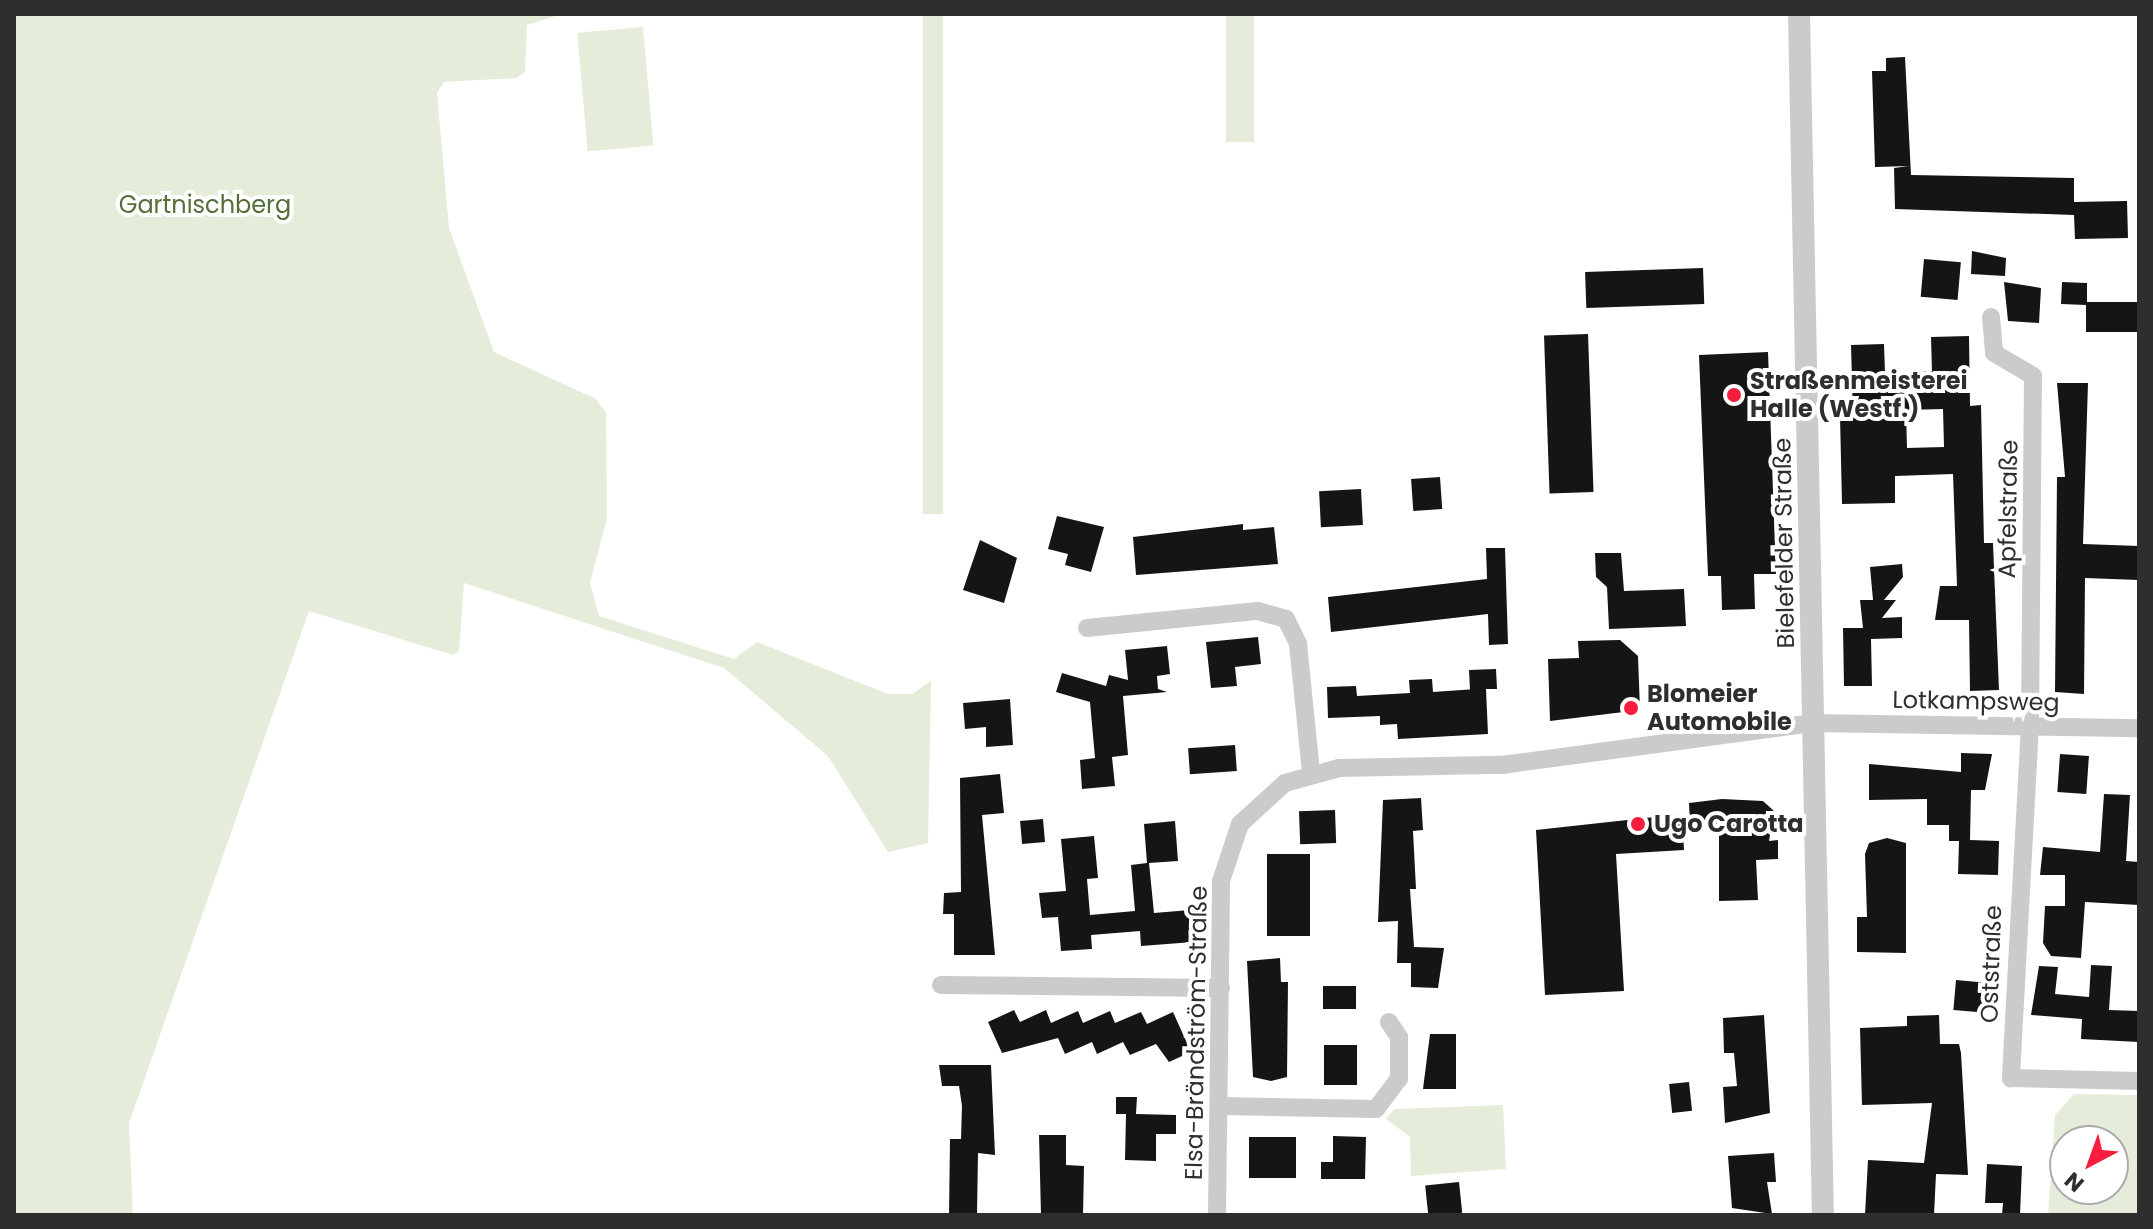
<!DOCTYPE html>
<html>
<head>
<meta charset="utf-8">
<style>
  body { margin:0 }
  #map { position:relative; width:2153px; height:1229px; overflow:hidden; background:#fff; font-family:Poppins,sans-serif }
  div>[style] { position:absolute }
  .green>* { inset:0; background:#e5edda; transform-origin:0 0 }
  .building>* { inset:0; background:#151515; transform-origin:0 0 }
  .minor>* { height:18px; margin:-9px; padding:0 9px; transform-origin:9px; border-radius:9px; background:#cbcbcb }
  .tertiary>* { height:22px; margin:-11px; padding:0 11px; transform-origin:11px; border-radius:11px; background:#cbcbcb }
  .dots>* { width:22px; height:22px; translate:-50% -50%; box-sizing:border-box; border:4px solid #fff; border-radius:50% }
  span { translate:-50% -50%; white-space:nowrap; text-align:center; line-height:1.15; -webkit-text-stroke:8px #fff; paint-order:stroke }
  .park-label { font-size:24px; color:#546e37 }
  .poi-label { font-size:24px; color:#2e2e2e; font-weight:700 }
  .left { translate:0 -50%; text-align:left }
  .street-label { font-size:24px; color:#2e2e2e }
  .frame { position:absolute; inset:0; border:16px solid #2e2e2e; pointer-events:none }
  .north { position:absolute; left:2049px; top:1125px; width:80px; height:80px; box-sizing:border-box; background:#fff; border:2px solid #ababab; border-radius:50%; rotate:221deg; font-size:22px; font-weight:700; line-height:32px; text-align:center; color:#2e2e2e }
  .north::after { content:''; display:block; margin:auto; width:28px; height:36px; background:#f71e3d; clip-path:polygon(50% 0,100% 100%,50% 72%,0 100%) }
</style>
</head>
<body>
<div id="map">
  <div class="green">
    <div style="clip-path:polygon(14px 14px,562px 14px,527px 25px,525px 72px,516px 78px,444px 82px,437px 93px,449px 228px,494px 352px,596px 399px,606px 413px,607px 518px,590px 583px,599px 616px,734px 659px,757px 642px,888px 694px,912px 694px,931px 681px,928px 843px,888px 852px,828px 756px,724px 668px,464px 583px,459px 651px,453px 655px,309px 611px,129px 1123px,133px 1215px,14px 1215px)"></div>
    <div style="left:923px;top:14px;width:20px;height:500px"></div>
    <div style="left:1226px;top:14px;width:28px;height:128px"></div>
    <div style="left:643px;top:27px;width:119px;height:66px;rotate:85deg"></div>
    <div style="clip-path:polygon(evenodd,2074px 1094px,2139px 1095px,2139px 1215px,2048px 1215px,2055px 1115px,2074px 1094px,2065px 1141px,2113px 1141px,2113px 1189px,2065px 1189px,2065px 1141px)"></div>
    <div style="clip-path:polygon(1503px 1105px,1506px 1169px,1411px 1176px,1410px 1137px,1386px 1119px,1394px 1109px)"></div>
  </div>
  <div class="building">
    <div style="clip-path:polygon(1905px 57px,1911px 175px,2074px 178px,2074px 202px,2127px 201px,2128px 238px,2075px 239px,2074px 215px,1895px 209px,1894px 168px,1909px 166px,1875px 167px,1872px 71px,1886px 71px,1886px 58px)"></div>
    <div style="clip-path:polygon(1972px 251px,2006px 258px,2005px 276px,1971px 274px)"></div>
    <div style="left:1924px;top:259px;width:37px;height:38px;rotate:5deg"></div>
    <div style="left:1703px;top:268px;width:36px;height:118px;rotate:88deg"></div>
    <div style="clip-path:polygon(2004px 282px,2041px 288px,2039px 323px,2008px 321px)"></div>
    <div style="clip-path:polygon(2062px 282px,2087px 283px,2087px 302px,2139px 302px,2139px 332px,2086px 332px,2086px 305px,2061px 304px)"></div>
    <div style="left:1588px;top:334px;width:158px;height:44px;rotate:88deg"></div>
    <div style="clip-path:polygon(evenodd,1969px 336px,1970px 406px,1981px 405px,1984px 543px,1993px 543px,1999px 690px,1970px 691px,1969px 620px,1935px 620px,1940px 586px,1957px 586px,1953px 474px,1895px 476px,1895px 503px,1842px 504px,1840px 416px,1853px 416px,1851px 345px,1884px 344px,1885px 373px,1932px 371px,1931px 337px,1969px 336px,1943px 409px,1944px 447px,1907px 448px,1906px 410px,1943px 409px)"></div>
    <div style="clip-path:polygon(1768px 352px,1776px 574px,1754px 574px,1755px 609px,1722px 610px,1721px 576px,1708px 576px,1699px 355px)"></div>
    <div style="clip-path:polygon(2057px 383px,2088px 383px,2083px 544px,2139px 546px,2139px 580px,2085px 578px,2084px 694px,2055px 692px,2057px 477px,2065px 477px)"></div>
    <div style="left:1440px;top:477px;width:32px;height:29px;rotate:86deg"></div>
    <div style="left:1361px;top:489px;width:36px;height:42px;rotate:87deg"></div>
    <div style="clip-path:polygon(1057px 516px,1104px 527px,1091px 572px,1065px 565px,1068px 554px,1048px 549px)"></div>
    <div style="clip-path:polygon(1243px 524px,1243px 530px,1274px 527px,1278px 564px,1136px 575px,1133px 537px)"></div>
    <div style="clip-path:polygon(980px 540px,1017px 558px,1004px 603px,963px 590px)"></div>
    <div style="clip-path:polygon(1486px 548px,1505px 548px,1508px 644px,1489px 645px,1488px 614px,1331px 632px,1328px 597px,1487px 579px)"></div>
    <div style="clip-path:polygon(1595px 553px,1621px 553px,1624px 591px,1684px 589px,1686px 626px,1609px 629px,1607px 587px,1596px 577px)"></div>
    <div style="clip-path:polygon(1902px 564px,1903px 577px,1884px 600px,1896px 600px,1882px 618px,1902px 617px,1902px 638px,1871px 639px,1872px 686px,1844px 686px,1843px 628px,1863px 628px,1860px 600px,1873px 600px,1870px 567px)"></div>
    <div style="clip-path:polygon(1258px 637px,1261px 664px,1235px 667px,1237px 686px,1211px 688px,1206px 642px)"></div>
    <div style="clip-path:polygon(1620px 640px,1638px 656px,1640px 710px,1550px 721px,1548px 659px,1579px 658px,1578px 641px)"></div>
    <div style="clip-path:polygon(1167px 646px,1170px 674px,1157px 676px,1158px 689px,1167px 692px,1123px 696px,1128px 755px,1112px 757px,1115px 786px,1082px 789px,1080px 760px,1095px 758px,1090px 702px,1056px 692px,1062px 673px,1106px 686px,1109px 675px,1128px 680px,1125px 650px)"></div>
    <div style="clip-path:polygon(1496px 669px,1497px 689px,1486px 689px,1488px 734px,1398px 739px,1397px 724px,1380px 725px,1380px 716px,1328px 718px,1327px 687px,1356px 686px,1357px 696px,1410px 693px,1409px 680px,1432px 679px,1433px 692px,1476px 689px,1470px 690px,1469px 670px)"></div>
    <div style="clip-path:polygon(1010px 699px,1013px 745px,986px 747px,986px 727px,965px 729px,963px 703px)"></div>
    <div style="left:1235px;top:745px;width:26px;height:47px;rotate:86deg"></div>
    <div style="clip-path:polygon(1961px 753px,1992px 754px,1985px 790px,1971px 790px,1970px 840px,1999px 841px,1998px 875px,1958px 874px,1959px 841px,1949px 841px,1949px 825px,1927px 825px,1927px 799px,1869px 800px,1869px 764px,1961px 772px)"></div>
    <div style="left:2060px;top:754px;width:29px;height:38px;rotate:4deg"></div>
    <div style="clip-path:polygon(1000px 774px,1004px 813px,982px 815px,995px 955px,954px 955px,954px 914px,943px 914px,944px 893px,961px 892px,960px 778px)"></div>
    <div style="clip-path:polygon(2104px 794px,2130px 795px,2126px 861px,2139px 862px,2139px 905px,2085px 902px,2081px 958px,2051px 956px,2043px 943px,2045px 906px,2065px 906px,2065px 875px,2040px 875px,2043px 847px,2100px 852px)"></div>
    <div style="clip-path:polygon(1421px 798px,1423px 830px,1413px 831px,1416px 889px,1410px 889px,1414px 947px,1444px 948px,1438px 988px,1411px 987px,1411px 963px,1397px 963px,1398px 921px,1378px 922px,1383px 800px)"></div>
    <div style="clip-path:polygon(1722px 799px,1763px 801px,1774px 811px,1769px 841px,1778px 840px,1778px 859px,1756px 860px,1758px 900px,1719px 901px,1719px 824px,1690px 824px,1689px 803px)"></div>
    <div style="left:1335px;top:810px;width:33px;height:36px;rotate:88deg"></div>
    <div style="clip-path:polygon(1682px 814px,1684px 850px,1616px 854px,1624px 991px,1545px 995px,1536px 830px)"></div>
    <div style="left:1043px;top:819px;width:23px;height:23px;rotate:85deg"></div>
    <div style="clip-path:polygon(1175px 821px,1178px 861px,1149px 863px,1154px 913px,1190px 910px,1193px 942px,1141px 946px,1140px 931px,1091px 935px,1092px 949px,1061px 951px,1058px 917px,1042px 918px,1039px 893px,1066px 891px,1061px 839px,1094px 836px,1098px 878px,1087px 879px,1090px 915px,1135px 911px,1131px 865px,1147px 863px,1144px 824px)"></div>
    <div style="clip-path:polygon(1887px 838px,1906px 843px,1906px 953px,1857px 952px,1857px 917px,1867px 917px,1865px 854px,1869px 843px)"></div>
    <div style="left:1310px;top:854px;width:82px;height:43px;rotate:90deg"></div>
    <div style="clip-path:polygon(1280px 958px,1281px 982px,1288px 982px,1287px 1077px,1271px 1081px,1253px 1077px,1247px 961px)"></div>
    <div style="clip-path:polygon(2091px 965px,2112px 966px,2109px 1010px,2139px 1011px,2139px 1042px,2081px 1039px,2082px 1019px,2031px 1015px,2039px 966px,2058px 967px,2055px 994px,2089px 997px)"></div>
    <div style="left:1956px;top:980px;width:33px;height:30px;rotate:5deg"></div>
    <div style="left:1323px;top:986px;width:33px;height:23px"></div>
    <div style="clip-path:polygon(1014px 1010px,1020px 1022px,1046px 1010px,1051px 1023px,1078px 1011px,1083px 1023px,1110px 1011px,1115px 1023px,1141px 1012px,1147px 1024px,1173px 1012px,1191px 1052px,1169px 1062px,1156px 1044px,1130px 1055px,1123px 1042px,1097px 1054px,1092px 1042px,1065px 1054px,1058px 1038px,1002px 1053px,988px 1022px)"></div>
    <div style="clip-path:polygon(1764px 1015px,1770px 1113px,1725px 1123px,1723px 1087px,1737px 1086px,1734px 1053px,1724px 1053px,1723px 1018px)"></div>
    <div style="clip-path:polygon(1939px 1015px,1940px 1044px,1959px 1044px,1961px 1053px,1968px 1175px,1936px 1174px,1934px 1215px,1865px 1215px,1868px 1160px,1924px 1163px,1932px 1103px,1862px 1105px,1860px 1028px,1907px 1026px,1907px 1016px)"></div>
    <div style="clip-path:polygon(1430px 1034px,1456px 1034px,1456px 1089px,1423px 1089px)"></div>
    <div style="left:1324px;top:1045px;width:33px;height:40px"></div>
    <div style="clip-path:polygon(939px 1065px,991px 1065px,995px 1155px,978px 1153px,977px 1215px,949px 1215px,950px 1139px,961px 1139px,962px 1106px,959px 1086px,942px 1086px)"></div>
    <div style="left:1689px;top:1082px;width:29px;height:20px;rotate:84deg"></div>
    <div style="clip-path:polygon(1116px 1097px,1137px 1097px,1136px 1114px,1176px 1115px,1176px 1134px,1156px 1134px,1156px 1161px,1125px 1160px,1126px 1114px,1116px 1114px)"></div>
    <div style="clip-path:polygon(1039px 1135px,1066px 1135px,1066px 1165px,1084px 1166px,1083px 1215px,1041px 1215px)"></div>
    <div style="clip-path:polygon(1333px 1136px,1366px 1137px,1365px 1179px,1321px 1179px,1321px 1162px,1333px 1162px)"></div>
    <div style="left:1249px;top:1137px;width:47px;height:41px"></div>
    <div style="clip-path:polygon(1774px 1153px,1776px 1182px,1767px 1182px,1772px 1214px,1732px 1208px,1728px 1156px)"></div>
    <div style="clip-path:polygon(1987px 1164px,2022px 1166px,2020px 1215px,2002px 1215px,2003px 1203px,1985px 1203px)"></div>
    <div style="left:1459px;top:1182px;width:31px;height:34px;rotate:84deg"></div>
  </div>
  <div class="minor">
    <div style="left:1991px;top:317px;width:36px;rotate:85deg"></div>
    <div style="left:1994px;top:353px;width:45px;rotate:30.5deg"></div>
    <div style="left:2033px;top:376px;width:349px;rotate:90.5deg"></div>
    <div style="left:2030px;top:725px;width:354px;rotate:93.1deg"></div>
    <div style="left:2011px;top:1078px;width:128px;rotate:1.3deg"></div>
    <div style="left:1087px;top:628px;width:172px;rotate:-5.7deg"></div>
    <div style="left:1258px;top:611px;width:29px;rotate:16deg"></div>
    <div style="left:1286px;top:619px;width:28px;rotate:64deg"></div>
    <div style="left:1298px;top:644px;width:128px;rotate:84.2deg"></div>
    <div style="left:941px;top:985px;width:280px;rotate:0.6deg"></div>
    <div style="left:1221px;top:1106px;width:155px;rotate:1.1deg"></div>
    <div style="left:1376px;top:1109px;width:38px;rotate:-53deg"></div>
    <div style="left:1399px;top:1079px;width:42px;rotate:-90deg"></div>
    <div style="left:1399px;top:1037px;width:18px;rotate:-124deg"></div>
    <div style="left:1217px;top:1215px;width:334px;rotate:-89.3deg"></div>
    <div style="left:1221px;top:881px;width:60px;rotate:-71.6deg"></div>
    <div style="left:1240px;top:824px;width:61px;rotate:-42.3deg"></div>
    <div style="left:1285px;top:783px;width:56px;rotate:-15.5deg"></div>
    <div style="left:1339px;top:768px;width:163px;rotate:-1.1deg"></div>
    <div style="left:1502px;top:765px;width:313px;rotate:-7.7deg"></div>
    <div style="left:1812px;top:723px;width:327px;rotate:0.9deg"></div>
  </div>
  <div class="tertiary">
    <div style="left:1799px;top:14px;width:1201px;rotate:88.86deg"></div>
  </div>
  <div class="dots">
    <div style="left:1734px;top:395px;background:#f71e3d"></div>
    <div style="left:1631px;top:708px;background:#f71e3d"></div>
    <div style="left:1638px;top:824px;background:#f71e3d"></div>
  </div>
  <div class="park-label">
    <span style="left:205px;top:205px">Gartnischberg</span>
  </div>
  <div class="poi-label">
    <span class="left" style="left:1750px;top:395px">Straßenmeisterei<br>Halle (Westf.)</span>
    <span class="left" style="left:1647px;top:708px">Blomeier<br>Automobile</span>
    <span class="left" style="left:1654px;top:824px">Ugo Carotta</span>
  </div>
  <div class="street-label">
    <span style="left:2008px;top:509px;rotate:-89deg">Apfelstraße</span>
    <span style="left:1784px;top:543px;rotate:-91deg">Bielefelder Straße</span>
    <span style="left:1976px;top:701px;rotate:1deg">Lotkampsweg</span>
    <span style="left:1991px;top:964px;rotate:-88deg">Oststraße</span>
    <span style="left:1196px;top:1033px;rotate:-89deg">Elsa-Brändström-Straße</span>
  </div>
  <div class="frame"></div>
  <div class="north">N</div>
</div>
</body>
</html>
